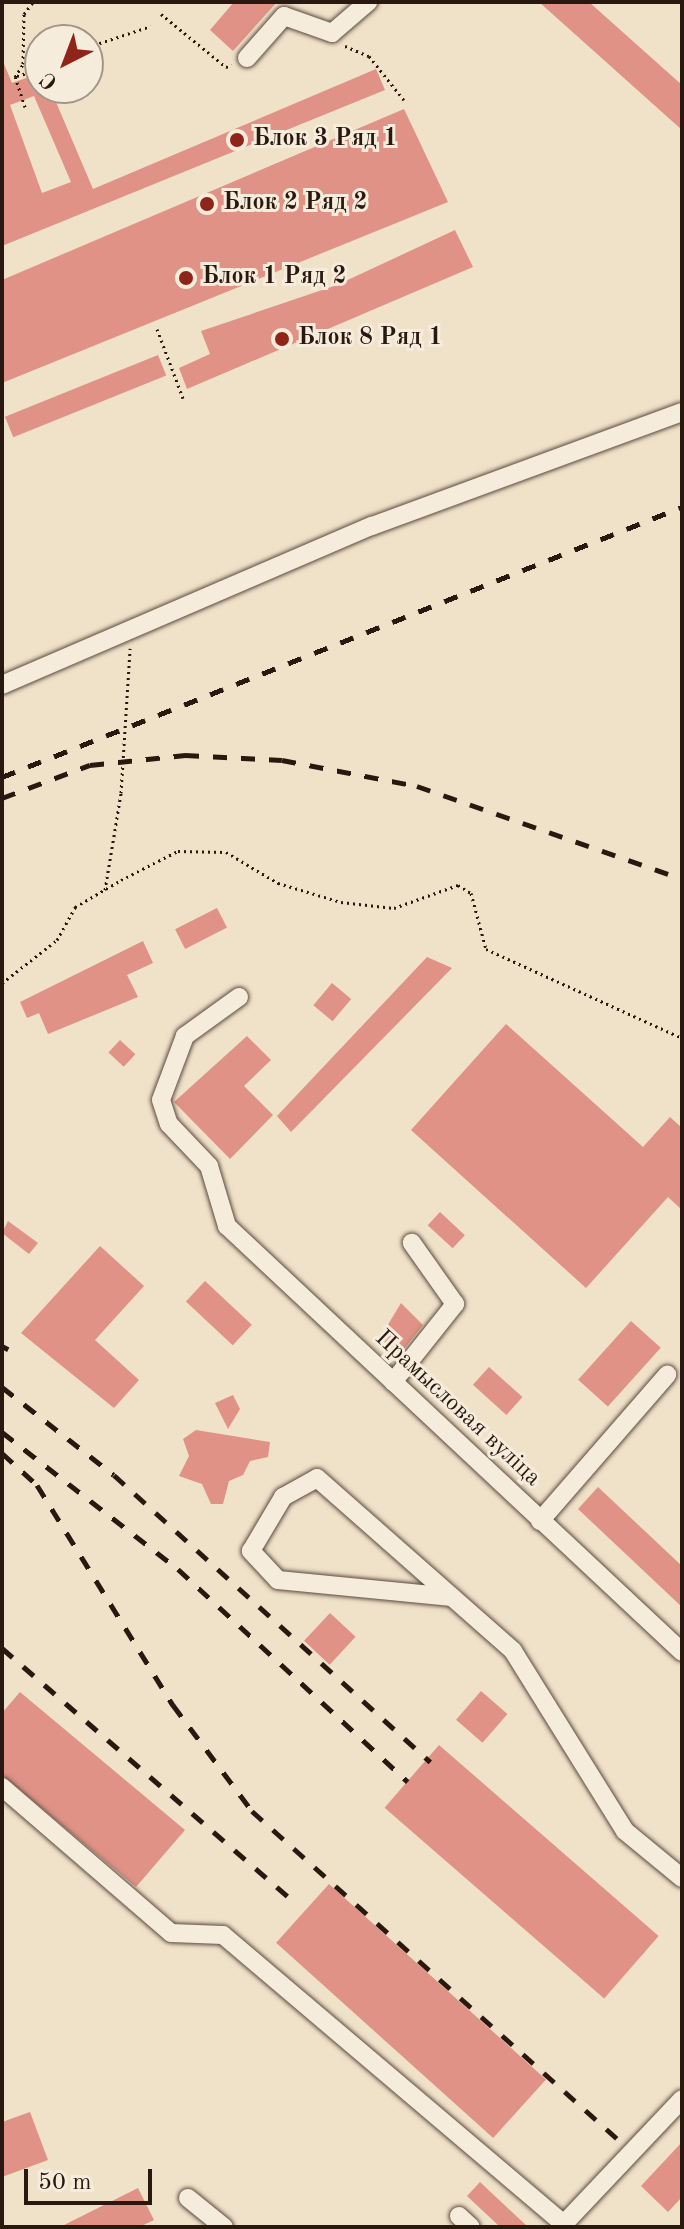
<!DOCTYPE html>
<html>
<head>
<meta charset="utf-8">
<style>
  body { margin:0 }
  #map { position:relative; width:684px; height:2229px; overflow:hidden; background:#f0e1c9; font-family:"Old Standard TT",serif }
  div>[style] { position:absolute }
  .building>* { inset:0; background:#df9285; transform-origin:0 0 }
  .path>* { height:3px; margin-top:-1.5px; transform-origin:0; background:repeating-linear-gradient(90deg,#29180f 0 2px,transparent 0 6px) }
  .roads { filter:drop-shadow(0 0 2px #5b4a3e) drop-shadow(0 0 2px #5b4a3e) }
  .minor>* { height:18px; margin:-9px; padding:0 9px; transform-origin:9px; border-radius:9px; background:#f5ecdc }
  .rail>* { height:5px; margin-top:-2.5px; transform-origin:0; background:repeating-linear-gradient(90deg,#29180f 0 14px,transparent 0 28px) }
  .dots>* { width:22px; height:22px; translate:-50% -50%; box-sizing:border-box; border:4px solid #f5ecdc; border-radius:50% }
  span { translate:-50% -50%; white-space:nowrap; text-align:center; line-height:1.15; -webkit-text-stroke:6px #f5ecdc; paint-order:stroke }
  .poi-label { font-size:24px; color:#29180f; font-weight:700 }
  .left { translate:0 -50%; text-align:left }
  .street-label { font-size:24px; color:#29180f }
  .frame { position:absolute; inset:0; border:4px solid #29180f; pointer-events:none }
  .north { position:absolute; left:24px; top:24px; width:80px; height:80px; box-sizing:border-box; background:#f5ecdc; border:2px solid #a3978a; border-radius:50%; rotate:222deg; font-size:22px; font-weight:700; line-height:32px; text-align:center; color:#29180f }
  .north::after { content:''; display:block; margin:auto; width:28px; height:36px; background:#8f2418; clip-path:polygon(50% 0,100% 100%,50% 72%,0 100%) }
  .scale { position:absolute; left:24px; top:2169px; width:128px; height:36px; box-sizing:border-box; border:4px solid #29180f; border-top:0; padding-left:10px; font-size:24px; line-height:28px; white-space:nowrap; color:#29180f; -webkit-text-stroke:6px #f5ecdc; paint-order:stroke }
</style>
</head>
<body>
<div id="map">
  <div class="building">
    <div style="clip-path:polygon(234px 2px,277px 2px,233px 51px,210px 30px)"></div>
    <div style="clip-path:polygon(539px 2px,589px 2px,682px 85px,682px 130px)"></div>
    <div style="clip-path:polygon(evenodd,2px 59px,12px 83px,40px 73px,40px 88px,50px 88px,93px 189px,376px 69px,385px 90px,2px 246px,2px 59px,34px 96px,71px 182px,42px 193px,10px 105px,34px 96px)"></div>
    <div style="clip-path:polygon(404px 109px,448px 202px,2px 383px,2px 280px)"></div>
    <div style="clip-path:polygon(455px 230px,473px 267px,187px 389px,179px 368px,210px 354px,201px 331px,337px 285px)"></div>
    <div style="left:158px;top:355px;width:22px;height:165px;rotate:68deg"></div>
    <div style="left:217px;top:908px;width:22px;height:47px;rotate:63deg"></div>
    <div style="clip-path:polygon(143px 941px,153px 963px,127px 975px,138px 997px,48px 1034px,39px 1013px,27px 1018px,20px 1002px)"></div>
    <div style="clip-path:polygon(427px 957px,452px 968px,291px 1132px,277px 1116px)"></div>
    <div style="left:332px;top:983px;width:25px;height:29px;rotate:40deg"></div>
    <div style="clip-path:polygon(506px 1024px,643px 1147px,670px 1117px,682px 1128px,682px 1210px,668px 1197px,586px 1288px,411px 1130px)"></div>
    <div style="clip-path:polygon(247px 1036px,271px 1060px,244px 1086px,273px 1115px,230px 1159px,174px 1102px)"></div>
    <div style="left:120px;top:1040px;width:21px;height:17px;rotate:43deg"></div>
    <div style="left:440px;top:1212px;width:34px;height:18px;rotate:43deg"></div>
    <div style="clip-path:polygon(8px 1221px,38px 1243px,29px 1254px,2px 1233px)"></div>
    <div style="clip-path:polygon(100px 1246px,144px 1286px,95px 1340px,139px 1380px,114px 1408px,21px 1333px)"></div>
    <div style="left:205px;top:1281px;width:64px;height:28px;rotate:43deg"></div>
    <div style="clip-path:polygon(401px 1303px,423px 1325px,399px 1355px,380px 1338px)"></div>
    <div style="left:631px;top:1321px;width:40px;height:79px;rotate:42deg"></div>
    <div style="left:489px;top:1367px;width:45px;height:24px;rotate:42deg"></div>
    <div style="clip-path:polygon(233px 1395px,240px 1409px,228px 1429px,215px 1403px)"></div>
    <div style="clip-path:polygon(196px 1430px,270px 1442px,268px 1457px,250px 1461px,243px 1475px,229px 1481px,223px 1504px,211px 1504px,202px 1484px,179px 1476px,189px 1456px,183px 1439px)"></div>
    <div style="clip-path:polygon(598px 1487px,682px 1566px,682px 1607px,578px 1509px)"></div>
    <div style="left:330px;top:1613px;width:35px;height:38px;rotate:43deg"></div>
    <div style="left:481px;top:1691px;width:35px;height:38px;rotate:41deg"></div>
    <div style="clip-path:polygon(20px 1692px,185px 1830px,136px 1887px,2px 1775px,2px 1713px)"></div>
    <div style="left:439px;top:1745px;width:291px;height:83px;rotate:41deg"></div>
    <div style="left:329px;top:1884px;width:292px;height:79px;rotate:42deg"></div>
    <div style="clip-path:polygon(30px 2112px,48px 2160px,2px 2177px,2px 2122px)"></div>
    <div style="clip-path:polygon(682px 2142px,682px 2197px,668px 2212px,641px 2186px)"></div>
    <div style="clip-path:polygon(480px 2182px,528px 2227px,500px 2227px,467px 2196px)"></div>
    <div style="clip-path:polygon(138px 2188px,154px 2220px,139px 2227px,60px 2227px)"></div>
  </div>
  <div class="path">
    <div style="left:161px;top:14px;width:84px;rotate:39.2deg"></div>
    <div style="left:226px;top:67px;width:6px;rotate:-18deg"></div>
    <div style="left:345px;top:46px;width:26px;rotate:23deg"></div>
    <div style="left:369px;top:56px;width:56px;rotate:51.5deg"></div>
    <div style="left:88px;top:47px;width:66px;rotate:-18.4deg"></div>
    <div style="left:17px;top:76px;width:24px;rotate:-17deg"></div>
    <div style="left:25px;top:107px;width:32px;rotate:-108deg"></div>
    <div style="left:15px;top:77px;width:15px;rotate:-58deg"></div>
    <div style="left:23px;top:64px;width:50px;rotate:-88.9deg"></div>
    <div style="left:24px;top:14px;width:15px;rotate:-53deg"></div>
    <div style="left:157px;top:329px;width:74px;rotate:69.4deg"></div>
    <div style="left:105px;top:890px;width:98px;rotate:-80.6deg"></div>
    <div style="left:121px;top:793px;width:145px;rotate:-86.4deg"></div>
    <div style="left:2px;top:983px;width:70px;rotate:-38deg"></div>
    <div style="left:57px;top:940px;width:38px;rotate:-61deg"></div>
    <div style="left:75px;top:907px;width:53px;rotate:-30.4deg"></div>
    <div style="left:121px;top:880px;width:64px;rotate:-27deg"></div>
    <div style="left:178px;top:851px;width:48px;rotate:1.2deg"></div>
    <div style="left:226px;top:852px;width:61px;rotate:30.8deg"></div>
    <div style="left:278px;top:883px;width:66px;rotate:16.8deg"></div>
    <div style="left:341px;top:902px;width:53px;rotate:6.5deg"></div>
    <div style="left:394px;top:908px;width:68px;rotate:-19.8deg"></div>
    <div style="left:458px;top:885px;width:15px;rotate:32deg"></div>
    <div style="left:471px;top:893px;width:58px;rotate:75deg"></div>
    <div style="left:486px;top:949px;width:215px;rotate:24.4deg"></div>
  </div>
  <div class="roads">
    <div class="minor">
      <div style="left:247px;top:58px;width:56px;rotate:-48.6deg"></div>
      <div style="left:284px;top:16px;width:51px;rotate:19.5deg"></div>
      <div style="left:332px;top:33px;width:48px;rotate:-40.7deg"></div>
      <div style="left:2px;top:685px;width:403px;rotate:-23.3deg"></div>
      <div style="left:372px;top:526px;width:330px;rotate:-20.2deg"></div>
      <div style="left:239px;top:997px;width:67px;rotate:144.2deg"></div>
      <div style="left:185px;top:1036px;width:68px;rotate:110.6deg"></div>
      <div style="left:161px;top:1100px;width:25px;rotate:72deg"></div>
      <div style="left:169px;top:1124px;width:58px;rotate:46.4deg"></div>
      <div style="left:209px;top:1166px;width:63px;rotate:73.3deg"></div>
      <div style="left:227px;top:1226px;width:623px;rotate:43.11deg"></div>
      <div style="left:393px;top:1382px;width:100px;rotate:-51.5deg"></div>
      <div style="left:455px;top:1304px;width:75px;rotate:-125.2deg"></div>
      <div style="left:540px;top:1521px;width:194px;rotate:-49deg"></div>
      <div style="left:452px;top:1597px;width:175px;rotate:-174.4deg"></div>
      <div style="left:278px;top:1580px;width:40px;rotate:-133deg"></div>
      <div style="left:251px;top:1551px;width:63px;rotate:-59.3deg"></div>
      <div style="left:283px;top:1497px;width:39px;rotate:-29deg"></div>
      <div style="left:317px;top:1478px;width:261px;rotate:41.4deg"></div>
      <div style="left:513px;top:1651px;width:212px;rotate:58.1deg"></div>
      <div style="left:625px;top:1831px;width:74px;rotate:39.5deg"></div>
      <div style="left:2px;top:1787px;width:223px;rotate:40.8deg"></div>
      <div style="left:171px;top:1933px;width:52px;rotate:2.2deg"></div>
      <div style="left:223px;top:1935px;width:447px;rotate:40.3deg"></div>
      <div style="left:188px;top:2198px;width:46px;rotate:38.9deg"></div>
      <div style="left:459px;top:2216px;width:16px;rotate:43deg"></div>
      <div style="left:561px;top:2227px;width:176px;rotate:-46.6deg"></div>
    </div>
  </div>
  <div class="rail">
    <div style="left:2px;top:777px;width:732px;rotate:-21.66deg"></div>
    <div style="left:2px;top:798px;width:94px;rotate:-20.6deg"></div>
    <div style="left:90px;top:765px;width:96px;rotate:-6deg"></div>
    <div style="left:185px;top:755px;width:97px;rotate:3deg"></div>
    <div style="left:282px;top:760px;width:137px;rotate:10.9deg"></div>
    <div style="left:417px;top:786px;width:281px;rotate:19.3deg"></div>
    <div style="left:2px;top:1346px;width:7px;rotate:27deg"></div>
    <div style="left:2px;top:1387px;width:142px;rotate:38.2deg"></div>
    <div style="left:114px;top:1475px;width:427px;rotate:42.2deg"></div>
    <div style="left:2px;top:1432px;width:223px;rotate:37.9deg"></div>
    <div style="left:178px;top:1569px;width:313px;rotate:42.8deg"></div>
    <div style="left:2px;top:1453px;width:47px;rotate:42.4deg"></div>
    <div style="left:37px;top:1485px;width:259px;rotate:58.3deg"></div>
    <div style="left:173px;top:1705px;width:132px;rotate:53.3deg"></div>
    <div style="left:252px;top:1811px;width:490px;rotate:41.9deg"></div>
    <div style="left:2px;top:1648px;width:392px;rotate:41deg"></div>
  </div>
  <div class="dots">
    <div style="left:237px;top:140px;background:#8f2418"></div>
    <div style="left:207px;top:204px;background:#8f2418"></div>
    <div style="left:186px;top:278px;background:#8f2418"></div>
    <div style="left:282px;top:339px;background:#8f2418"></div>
  </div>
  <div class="poi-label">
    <span class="left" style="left:253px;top:140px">Блок 3 Ряд 1</span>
    <span class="left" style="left:223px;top:204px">Блок 2 Ряд 2</span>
    <span class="left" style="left:202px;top:278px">Блок 1 Ряд 2</span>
    <span class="left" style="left:298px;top:339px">Блок 8 Ряд 1</span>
  </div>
  <div class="street-label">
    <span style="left:457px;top:1409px;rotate:43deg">Прамысловая вуліца</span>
  </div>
  <div class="frame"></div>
  <div class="north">С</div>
  <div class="scale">50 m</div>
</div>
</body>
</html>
